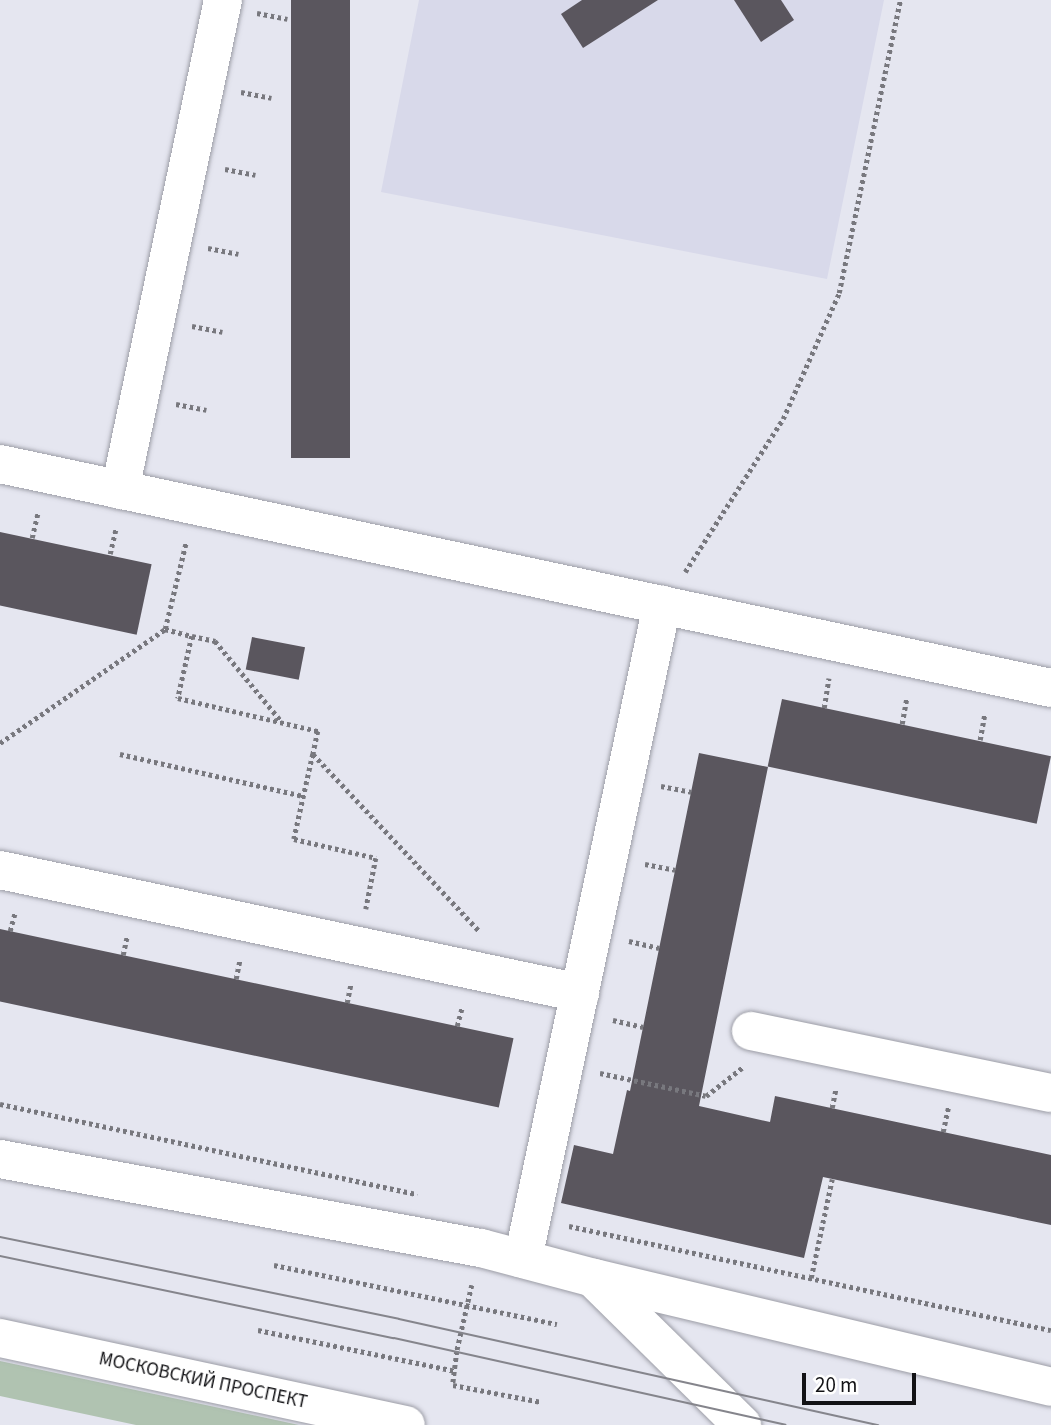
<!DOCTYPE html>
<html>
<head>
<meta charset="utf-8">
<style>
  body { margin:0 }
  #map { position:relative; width:1051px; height:1425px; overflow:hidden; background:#e5e6f0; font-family:"Source Sans 3",sans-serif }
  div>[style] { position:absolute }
  .built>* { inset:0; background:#d8d9ea }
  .green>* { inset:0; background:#b0c3b1 }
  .building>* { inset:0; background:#5a565e; transform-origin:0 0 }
  .path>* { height:4.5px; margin-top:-2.25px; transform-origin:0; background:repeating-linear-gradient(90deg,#78787e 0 3.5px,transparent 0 7px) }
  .roads { filter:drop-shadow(0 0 2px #9c9da6) drop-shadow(0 0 2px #9c9da6) }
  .minor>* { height:38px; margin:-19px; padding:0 19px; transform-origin:19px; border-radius:19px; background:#fff }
  .major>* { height:38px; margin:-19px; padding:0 19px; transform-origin:19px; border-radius:19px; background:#fff }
  .tram>* { height:2px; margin:-1px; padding:0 1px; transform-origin:1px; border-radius:1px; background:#85858c }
  span { translate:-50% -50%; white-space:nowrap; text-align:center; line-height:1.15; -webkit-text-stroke:7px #fff; paint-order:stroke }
  .street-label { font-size:19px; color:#121215 }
  .scale { position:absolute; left:802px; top:1373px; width:114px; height:32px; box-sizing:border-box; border:4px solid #121215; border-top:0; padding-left:9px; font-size:21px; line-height:24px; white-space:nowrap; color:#121215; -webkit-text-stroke:5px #fff; paint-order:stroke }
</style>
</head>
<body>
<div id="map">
  <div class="built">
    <div style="clip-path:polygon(419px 0,884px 0,827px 279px,381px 192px)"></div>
  </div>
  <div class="green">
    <div style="clip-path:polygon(0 1361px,299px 1425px,136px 1425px,0 1396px)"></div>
  </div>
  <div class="building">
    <div style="left:291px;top:0;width:59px;height:458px"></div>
    <div style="clip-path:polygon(582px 0,658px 0,583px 48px,561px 14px)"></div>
    <div style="clip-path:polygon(734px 0,781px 0,794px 20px,761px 42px)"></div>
    <div style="left:0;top:532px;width:155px;height:72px;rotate:12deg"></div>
    <div style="left:252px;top:637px;width:54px;height:33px;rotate:11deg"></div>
    <div style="left:782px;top:699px;width:275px;height:69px;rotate:12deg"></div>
    <div style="clip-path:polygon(699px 753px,768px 767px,699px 1106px,770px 1122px,775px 1096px,1051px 1155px,1051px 1225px,823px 1177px,804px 1258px,561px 1203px,574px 1145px,613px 1154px,627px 1090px,630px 1091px)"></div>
    <div style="left:0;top:929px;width:525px;height:71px;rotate:12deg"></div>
  </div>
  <div class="path">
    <div style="left:257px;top:13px;width:31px;rotate:11deg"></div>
    <div style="left:241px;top:92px;width:31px;rotate:11deg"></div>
    <div style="left:225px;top:169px;width:31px;rotate:11deg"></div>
    <div style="left:208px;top:248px;width:31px;rotate:11deg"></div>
    <div style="left:192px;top:326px;width:31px;rotate:11deg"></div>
    <div style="left:176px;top:404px;width:31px;rotate:11deg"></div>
    <div style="left:32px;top:538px;width:27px;rotate:-77deg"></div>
    <div style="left:110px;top:554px;width:27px;rotate:-77deg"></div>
    <div style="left:685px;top:572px;width:182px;rotate:-57.4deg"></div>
    <div style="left:783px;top:419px;width:138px;rotate:-66deg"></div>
    <div style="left:839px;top:293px;width:299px;rotate:-78.2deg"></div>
    <div style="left:165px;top:629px;width:28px;rotate:15deg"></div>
    <div style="left:192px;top:636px;width:64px;rotate:102.7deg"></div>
    <div style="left:178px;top:698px;width:144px;rotate:13.3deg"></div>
    <div style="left:318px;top:731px;width:24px;rotate:102deg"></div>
    <div style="left:313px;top:754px;width:243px;rotate:46.8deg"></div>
    <div style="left:192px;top:636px;width:24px;rotate:12deg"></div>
    <div style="left:215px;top:641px;width:105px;rotate:50.4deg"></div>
    <div style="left:824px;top:708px;width:30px;rotate:-81deg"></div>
    <div style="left:902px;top:724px;width:27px;rotate:-80deg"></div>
    <div style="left:980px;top:740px;width:27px;rotate:-80deg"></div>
    <div style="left:0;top:743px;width:201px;rotate:-34.6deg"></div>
    <div style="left:165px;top:629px;width:89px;rotate:-76.4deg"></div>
    <div style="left:120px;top:754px;width:188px;rotate:12.9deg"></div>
    <div style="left:313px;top:754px;width:87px;rotate:102.6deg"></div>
    <div style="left:294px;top:839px;width:84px;rotate:13deg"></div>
    <div style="left:376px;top:858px;width:52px;rotate:101.1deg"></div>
    <div style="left:661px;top:786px;width:31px;rotate:11deg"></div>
    <div style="left:645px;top:864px;width:31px;rotate:11deg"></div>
    <div style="left:10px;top:931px;width:20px;rotate:-75deg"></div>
    <div style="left:629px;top:941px;width:31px;rotate:13deg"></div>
    <div style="left:123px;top:955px;width:19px;rotate:-78deg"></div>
    <div style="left:236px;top:979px;width:20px;rotate:-79deg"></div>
    <div style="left:347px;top:1003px;width:20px;rotate:-79deg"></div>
    <div style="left:613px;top:1020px;width:31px;rotate:13deg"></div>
    <div style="left:457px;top:1026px;width:20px;rotate:-75deg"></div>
    <div style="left:600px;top:1073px;width:108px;rotate:12.2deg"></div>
    <div style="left:706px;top:1096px;width:47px;rotate:-38.1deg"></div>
    <div style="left:0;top:1104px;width:427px;rotate:12.2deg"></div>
    <div style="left:832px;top:1108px;width:20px;rotate:-79deg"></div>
    <div style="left:943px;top:1132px;width:25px;rotate:-78deg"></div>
    <div style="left:569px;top:1226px;width:493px;rotate:12.2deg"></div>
    <div style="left:274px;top:1265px;width:289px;rotate:11.8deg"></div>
    <div style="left:811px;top:1278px;width:101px;rotate:-78deg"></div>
    <div style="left:472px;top:1285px;width:68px;rotate:102.8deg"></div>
    <div style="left:457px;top:1351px;width:34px;rotate:97deg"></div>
    <div style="left:453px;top:1385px;width:90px;rotate:10.9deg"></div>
    <div style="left:258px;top:1330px;width:202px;rotate:11.7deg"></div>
  </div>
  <div class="roads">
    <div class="minor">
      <div style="left:0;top:464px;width:1075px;rotate:12.03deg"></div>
      <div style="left:120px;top:490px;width:501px;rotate:-78.13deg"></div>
      <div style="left:0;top:870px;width:593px;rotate:11.97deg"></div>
      <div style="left:751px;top:1031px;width:306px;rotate:11.7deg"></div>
      <div style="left:0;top:1159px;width:489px;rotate:10.5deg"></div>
      <div style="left:481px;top:1248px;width:117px;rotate:14.9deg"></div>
      <div style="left:594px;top:1278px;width:470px;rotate:13.4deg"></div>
      <div style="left:523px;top:1259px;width:669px;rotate:-78deg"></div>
      <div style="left:594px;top:1279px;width:208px;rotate:44.6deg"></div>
    </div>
    <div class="major">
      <div style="left:0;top:1338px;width:415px;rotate:12.1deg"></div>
    </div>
  </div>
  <div class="tram">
    <div style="left:0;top:1237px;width:407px;rotate:11.6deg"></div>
    <div style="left:399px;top:1319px;width:491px;rotate:12.5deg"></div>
    <div style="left:0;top:1256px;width:402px;rotate:11.8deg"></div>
    <div style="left:394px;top:1338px;width:401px;rotate:12.5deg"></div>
  </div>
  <div class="street-label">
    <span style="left:203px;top:1381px;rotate:12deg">МОСКОВСКИЙ ПРОСПЕКТ</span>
  </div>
  <div class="scale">20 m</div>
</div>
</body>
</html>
